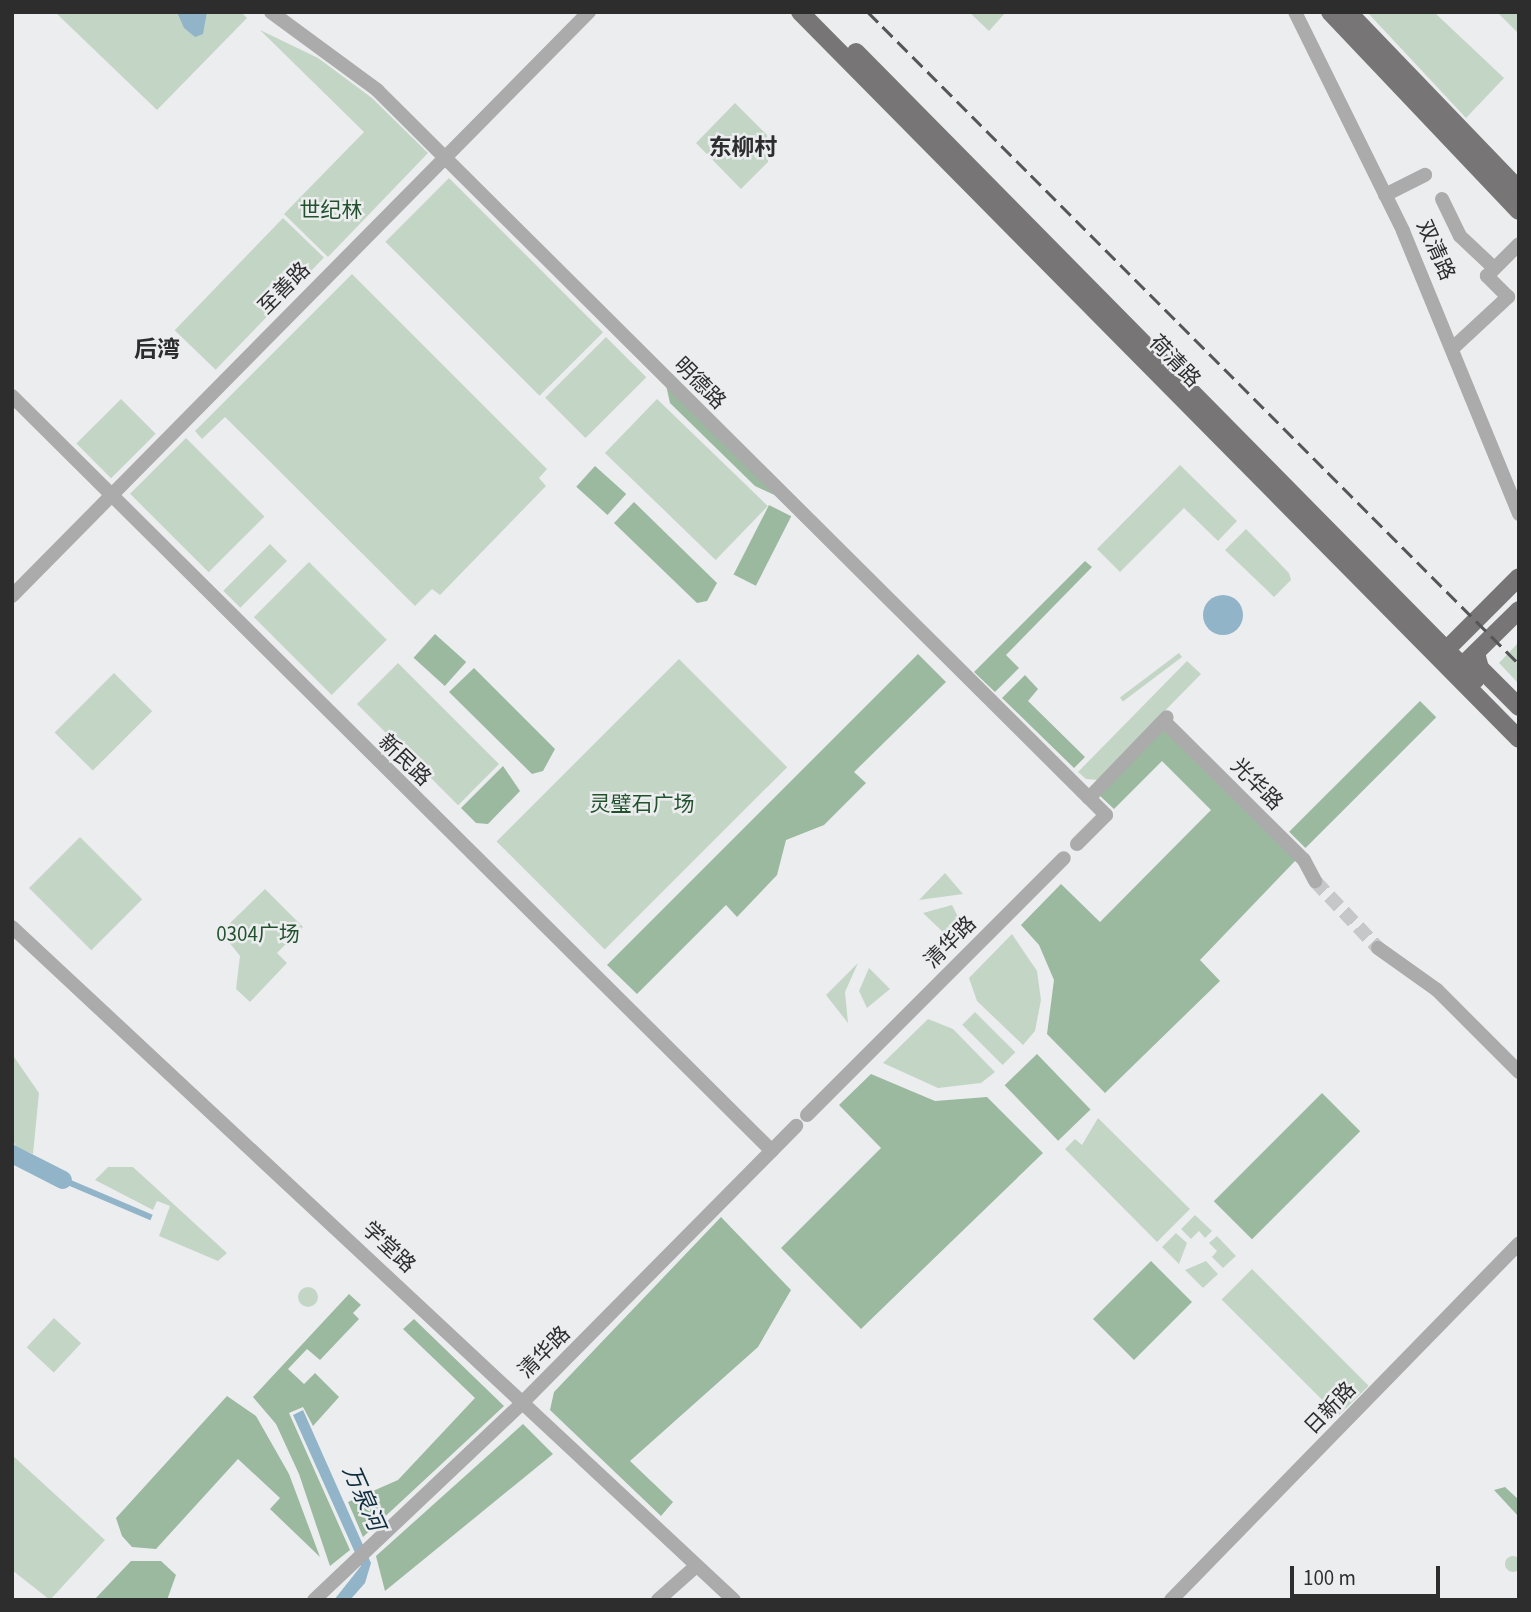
<!DOCTYPE html>
<html>
<head>
<meta charset="utf-8">
<style>
  body { margin:0 }
  #map { position:relative; width:1531px; height:1612px; overflow:hidden; background:#ecedef; font-family:"Source Sans 3","Noto Sans SC",sans-serif }
  div>[style] { position:absolute }
  .green>* { inset:0; background:#c3d6c6; transform-origin:0 0 }
  .round { border-radius:50% }
  .forest>* { inset:0; background:#9bb99f; transform-origin:0 0 }
  .water>* { inset:0; background:#91b4c9; transform-origin:0 0 }
  .river>* { height:18px; margin:-9px; padding:0 9px; transform-origin:9px; border-radius:9px; background:#91b4c9 }
  .minor-tunnel>* { height:14px; margin-top:-7px; transform-origin:0; background:repeating-linear-gradient(90deg,#c6c7c8 0 14px,transparent 0 21px) }
  .minor>* { height:14px; margin:-7px; padding:0 7px; transform-origin:7px; border-radius:7px; background:#acabab }
  .major>* { height:18px; margin:-9px; padding:0 9px; transform-origin:9px; border-radius:9px; background:#777575 }
  .rail>* { height:2.5px; margin-top:-1.25px; transform-origin:0; background:repeating-linear-gradient(90deg,#555657 0 14px,transparent 0 21px) }
  span { translate:-50% -50%; white-space:nowrap; text-align:center; line-height:1.15; -webkit-text-stroke:5px #ecedef; paint-order:stroke }
  .park-label { font-size:21px; color:#22512d }
  .street-label { font-size:21px; color:#2d2d2e }
  .neighbourhood-label { font-size:23px; color:#2d2d2e; font-weight:700 }
  .water-label { font-size:23px; color:#0e2d3e; font-style:italic }
  .frame { position:absolute; inset:0; border:14px solid #2d2d2e; pointer-events:none }
  .scale { position:absolute; left:1290px; top:1566px; width:150px; height:32px; box-sizing:border-box; border:4px solid #2d2d2e; border-top:0; padding-left:9px; font-size:21px; line-height:24px; white-space:nowrap; color:#2d2d2e; -webkit-text-stroke:5px #ecedef; paint-order:stroke }
</style>
</head>
<body>
<div id="map">
  <div class="green">
    <div style="clip-path:polygon(55px 12px,241px 12px,247px 18px,157px 110px)"></div>
    <div style="clip-path:polygon(969px 12px,1006px 12px,989px 31px)"></div>
    <div style="clip-path:polygon(1367px 12px,1434px 12px,1504px 78px,1466px 118px)"></div>
    <div style="clip-path:polygon(1497px 12px,1519px 12px,1519px 34px)"></div>
    <div style="clip-path:polygon(260px 30px,318px 58px,372px 98px,428px 153px,328px 257px,284px 214px,364px 132px)"></div>
    <div style="clip-path:polygon(735px 103px,767px 135px,768px 162px,741px 189px,696px 143px)"></div>
    <div style="left:449px;top:178px;width:218px;height:90px;rotate:45deg"></div>
    <div style="left:283px;top:218px;width:57px;height:156px;rotate:44deg"></div>
    <div style="clip-path:polygon(352px 274px,547px 469px,539px 478px,546px 486px,440px 595px,432px 589px,415px 606px,225px 417px,202px 439px,195px 431px)"></div>
    <div style="left:606px;top:337px;width:57px;height:86px;rotate:45deg"></div>
    <div style="left:121px;top:399px;width:49px;height:63px;rotate:45deg"></div>
    <div style="left:657px;top:399px;width:154px;height:75px;rotate:44deg"></div>
    <div style="left:186px;top:438px;width:111px;height:79px;rotate:45deg"></div>
    <div style="clip-path:polygon(1180px 465px,1237px 521px,1218px 541px,1184px 508px,1120px 572px,1097px 549px)"></div>
    <div style="clip-path:polygon(1246px 529px,1289px 573px,1291px 580px,1274px 597px,1225px 550px)"></div>
    <div style="left:270px;top:544px;width:24px;height:66px;rotate:45deg"></div>
    <div style="left:309px;top:562px;width:110px;height:78px;rotate:45deg"></div>
    <div style="clip-path:polygon(1519px 642px,1519px 684px,1499px 663px)"></div>
    <div style="left:1179px;top:653px;width:5px;height:74px;rotate:53deg"></div>
    <div style="left:679px;top:659px;width:153px;height:258px;rotate:45deg"></div>
    <div style="clip-path:polygon(1187px 661px,1201px 674px,1097px 780px,1086px 779px,1078px 772px)"></div>
    <div style="left:398px;top:663px;width:143px;height:58px;rotate:45deg"></div>
    <div style="left:114px;top:673px;width:54px;height:84px;rotate:45deg"></div>
    <div style="left:80px;top:837px;width:88px;height:72px;rotate:45deg"></div>
    <div style="clip-path:polygon(945px 873px,963px 894px,919px 900px)"></div>
    <div style="clip-path:polygon(265px 889px,303px 927px,277px 953px,287px 963px,250px 1002px,236px 989px,240px 956px,221px 932px)"></div>
    <div style="clip-path:polygon(952px 905px,959px 919px,944px 933px,923px 913px)"></div>
    <div style="clip-path:polygon(1012px 934px,1037px 971px,1041px 1000px,1035px 1031px,1023px 1045px,977px 1001px,969px 978px)"></div>
    <div style="clip-path:polygon(858px 963px,845px 992px,848px 1023px,826px 995px)"></div>
    <div style="clip-path:polygon(869px 968px,890px 989px,867px 1008px,859px 991px)"></div>
    <div style="left:975px;top:1012px;width:57px;height:18px;rotate:45deg"></div>
    <div style="clip-path:polygon(928px 1019px,953px 1029px,995px 1072px,981px 1083px,938px 1088px,883px 1063px)"></div>
    <div style="clip-path:polygon(12px 1054px,39px 1093px,33px 1154px,16px 1147px,12px 1138px)"></div>
    <div style="clip-path:polygon(1098px 1118px,1190px 1209px,1157px 1242px,1065px 1149px,1075px 1139px,1082px 1145px)"></div>
    <div style="clip-path:polygon(108px 1167px,133px 1167px,227px 1253px,218px 1261px,159px 1236px,170px 1206px,157px 1201px,153px 1210px,95px 1180px)"></div>
    <div style="clip-path:polygon(1195px 1215px,1212px 1231px,1205px 1238px,1199px 1231px,1191px 1239px,1181px 1229px)"></div>
    <div style="clip-path:polygon(1176px 1233px,1187px 1243px,1179px 1264px,1162px 1247px)"></div>
    <div style="clip-path:polygon(1217px 1236px,1236px 1256px,1223px 1268px,1212px 1257px,1217px 1251px,1209px 1243px)"></div>
    <div style="clip-path:polygon(1206px 1261px,1218px 1274px,1203px 1288px,1185px 1270px)"></div>
    <div style="left:1252px;top:1269px;width:165px;height:43px;rotate:45deg"></div>
    <div class="round" style="left:298px;top:1287px;width:20px;height:20px"></div>
    <div style="left:54px;top:1318px;width:37px;height:40px;rotate:43deg"></div>
    <div style="clip-path:polygon(12px 1455px,105px 1540px,50px 1600px,12px 1570px)"></div>
    <div class="round" style="left:1505px;top:1556px;width:16px;height:16px"></div>
  </div>
  <div class="forest">
    <div style="clip-path:polygon(666px 385px,781px 498px,755px 486px,670px 403px)"></div>
    <div style="left:595px;top:466px;width:42px;height:28px;rotate:42deg"></div>
    <div style="clip-path:polygon(634px 502px,717px 583px,707px 601px,697px 603px,614px 523px)"></div>
    <div style="left:769px;top:505px;width:25px;height:78px;rotate:27deg"></div>
    <div style="clip-path:polygon(1085px 561px,1092px 567px,1006px 655px,1019px 668px,995px 692px,974px 672px)"></div>
    <div style="left:435px;top:634px;width:42px;height:32px;rotate:42deg"></div>
    <div style="clip-path:polygon(918px 654px,946px 682px,854px 772px,866px 783px,824px 825px,786px 840px,777px 875px,737px 917px,726px 905px,637px 994px,607px 965px)"></div>
    <div style="clip-path:polygon(474px 668px,555px 749px,543px 771px,532px 774px,449px 692px)"></div>
    <div style="clip-path:polygon(1025px 675px,1038px 689px,1028px 701px,1085px 757px,1074px 768px,1002px 698px)"></div>
    <div style="left:1420px;top:701px;width:23px;height:185px;rotate:45deg"></div>
    <div style="clip-path:polygon(1163px 728px,1296px 860px,1200px 960px,1220px 981px,1105px 1093px,1047px 1034px,1054px 980px,1039px 945px,1021px 925px,1061px 884px,1100px 922px,1211px 810px,1162px 761px,1114px 809px,1098px 794px)"></div>
    <div style="clip-path:polygon(503px 766px,520px 791px,488px 824px,476px 823px,461px 808px)"></div>
    <div style="left:1037px;top:1054px;width:77px;height:45px;rotate:46deg"></div>
    <div style="clip-path:polygon(871px 1074px,935px 1101px,987px 1097px,1043px 1153px,861px 1329px,781px 1248px,881px 1148px,839px 1105px)"></div>
    <div style="left:1322px;top:1093px;width:54px;height:153px;rotate:45deg"></div>
    <div style="clip-path:polygon(721px 1217px,791px 1290px,758px 1347px,630px 1461px,673px 1502px,661px 1516px,550px 1410px,554px 1392px)"></div>
    <div style="left:1151px;top:1261px;width:58px;height:82px;rotate:45deg"></div>
    <div style="clip-path:polygon(349px 1294px,361px 1305px,353px 1313px,359px 1319px,320px 1360px,307px 1349px,288px 1369px,304px 1384px,315px 1373px,339px 1397px,313px 1426px,303px 1407px,289px 1413px,350px 1550px,330px 1566px,299px 1474px,276px 1424px,253px 1397px)"></div>
    <div style="clip-path:polygon(414px 1319px,504px 1406px,363px 1537px,348px 1502px,398px 1480px,475px 1398px,403px 1329px)"></div>
    <div style="clip-path:polygon(227px 1396px,256px 1416px,289px 1474px,320px 1557px,270px 1509px,280px 1498px,238px 1459px,156px 1549px,132px 1547px,122px 1536px,116px 1518px)"></div>
    <div style="clip-path:polygon(523px 1424px,553px 1454px,385px 1591px,376px 1556px)"></div>
    <div style="clip-path:polygon(1505px 1487px,1519px 1500px,1519px 1517px,1494px 1490px)"></div>
    <div style="clip-path:polygon(131px 1561px,161px 1561px,176px 1575px,167px 1600px,94px 1600px)"></div>
  </div>
  <div class="water">
    <div style="clip-path:polygon(177px 12px,207px 12px,203px 34px,195px 37px,184px 28px)"></div>
    <div class="round" style="left:1203px;top:595px;width:40px;height:40px"></div>
    <div style="clip-path:polygon(12px 1143px,30px 1159px,25px 1167px,12px 1162px)"></div>
    <div style="left:45px;top:1169px;width:117px;height:6px;rotate:23deg"></div>
    <div style="clip-path:polygon(303px 1410px,371px 1563px,365px 1583px,350px 1600px,334px 1600px,361px 1566px,293px 1415px)"></div>
  </div>
  <div class="river">
    <div style="left:12px;top:1154px;width:57px;rotate:27deg"></div>
  </div>
  <div class="minor-tunnel">
    <div style="left:1315px;top:881px;width:92px;rotate:46.8deg"></div>
  </div>
  <div class="minor">
    <div style="left:271px;top:12px;width:132px;rotate:36.3deg"></div>
    <div style="left:377px;top:90px;width:1004px;rotate:44.84deg"></div>
    <div style="left:1295px;top:12px;width:244px;rotate:63.7deg"></div>
    <div style="left:1403px;top:231px;width:306px;rotate:67.7deg"></div>
    <div style="left:1385px;top:195px;width:45px;rotate:-26.6deg"></div>
    <div style="left:1442px;top:199px;width:41px;rotate:64.1deg"></div>
    <div style="left:1460px;top:236px;width:47px;rotate:43.3deg"></div>
    <div style="left:1454px;top:347px;width:74px;rotate:-42.8deg"></div>
    <div style="left:1508px;top:297px;width:30px;rotate:-135deg"></div>
    <div style="left:1487px;top:276px;width:45px;rotate:-45deg"></div>
    <div style="left:12px;top:396px;width:1071px;rotate:44.81deg"></div>
    <div style="left:12px;top:596px;width:821px;rotate:-45.35deg"></div>
    <div style="left:1164px;top:721px;width:197px;rotate:44.8deg"></div>
    <div style="left:1304px;top:860px;width:24px;rotate:62deg"></div>
    <div style="left:1077px;top:844px;width:41px;rotate:-45deg"></div>
    <div style="left:1106px;top:815px;width:24px;rotate:-135deg"></div>
    <div style="left:1089px;top:798px;width:112px;rotate:-46.1deg"></div>
    <div style="left:12px;top:927px;width:987px;rotate:42.99deg"></div>
    <div style="left:1378px;top:948px;width:72px;rotate:35.4deg"></div>
    <div style="left:1437px;top:990px;width:116px;rotate:45deg"></div>
    <div style="left:807px;top:1115px;width:363px;rotate:-45deg"></div>
    <div style="left:314px;top:1600px;width:286px;rotate:-43.4deg"></div>
    <div style="left:522px;top:1403px;width:390px;rotate:-45.3deg"></div>
    <div style="left:658px;top:1600px;width:50px;rotate:-41.7deg"></div>
    <div style="left:1171px;top:1600px;width:498px;rotate:-45.7deg"></div>
  </div>
  <div class="major">
    <div style="left:800px;top:12px;width:1022px;rotate:45.32deg"></div>
    <div style="left:1330px;top:12px;width:274px;rotate:46.5deg"></div>
    <div style="left:1348px;top:12px;width:247px;rotate:46.1deg"></div>
    <div style="left:856px;top:52px;width:882px;rotate:45.37deg"></div>
    <div style="left:1477px;top:657px;width:11px;rotate:75deg"></div>
    <div style="left:1480px;top:668px;width:55px;rotate:45deg"></div>
    <div style="left:1446px;top:659px;width:9px;rotate:-90deg"></div>
    <div style="left:1446px;top:650px;width:103px;rotate:-45deg"></div>
    <div style="left:1452px;top:666px;width:10px"></div>
    <div style="left:1462px;top:666px;width:80px;rotate:-44.5deg"></div>
  </div>
  <div class="rail">
    <div style="left:868px;top:12px;width:921px;rotate:45.04deg"></div>
  </div>
  <div class="park-label">
    <span style="left:331px;top:210px">世纪林</span>
    <span style="left:642px;top:804px">灵璧石广场</span>
    <span style="left:258px;top:934px">0304广场</span>
  </div>
  <div class="street-label">
    <span style="left:1436px;top:250px;rotate:66deg">双清路</span>
    <span style="left:284px;top:288px;rotate:-45deg">至善路</span>
    <span style="left:1175px;top:361px;rotate:46deg">荷清路</span>
    <span style="left:700px;top:383px;rotate:45deg">明德路</span>
    <span style="left:405px;top:760px;rotate:44deg">新民路</span>
    <span style="left:1257px;top:784px;rotate:45deg">光华路</span>
    <span style="left:950px;top:942px;rotate:-45deg">清华路</span>
    <span style="left:389px;top:1247px;rotate:43deg">学堂路</span>
    <span style="left:544px;top:1352px;rotate:-45deg">清华路</span>
    <span style="left:1330px;top:1408px;rotate:-46deg">日新路</span>
  </div>
  <div class="neighbourhood-label">
    <span style="left:743px;top:148px">东柳村</span>
    <span style="left:157px;top:350px">后湾</span>
  </div>
  <div class="water-label">
    <span style="left:363px;top:1498px;rotate:66deg">万泉河</span>
  </div>
  <div class="frame"></div>
  <div class="scale">100 m</div>
</div>
</body>
</html>
